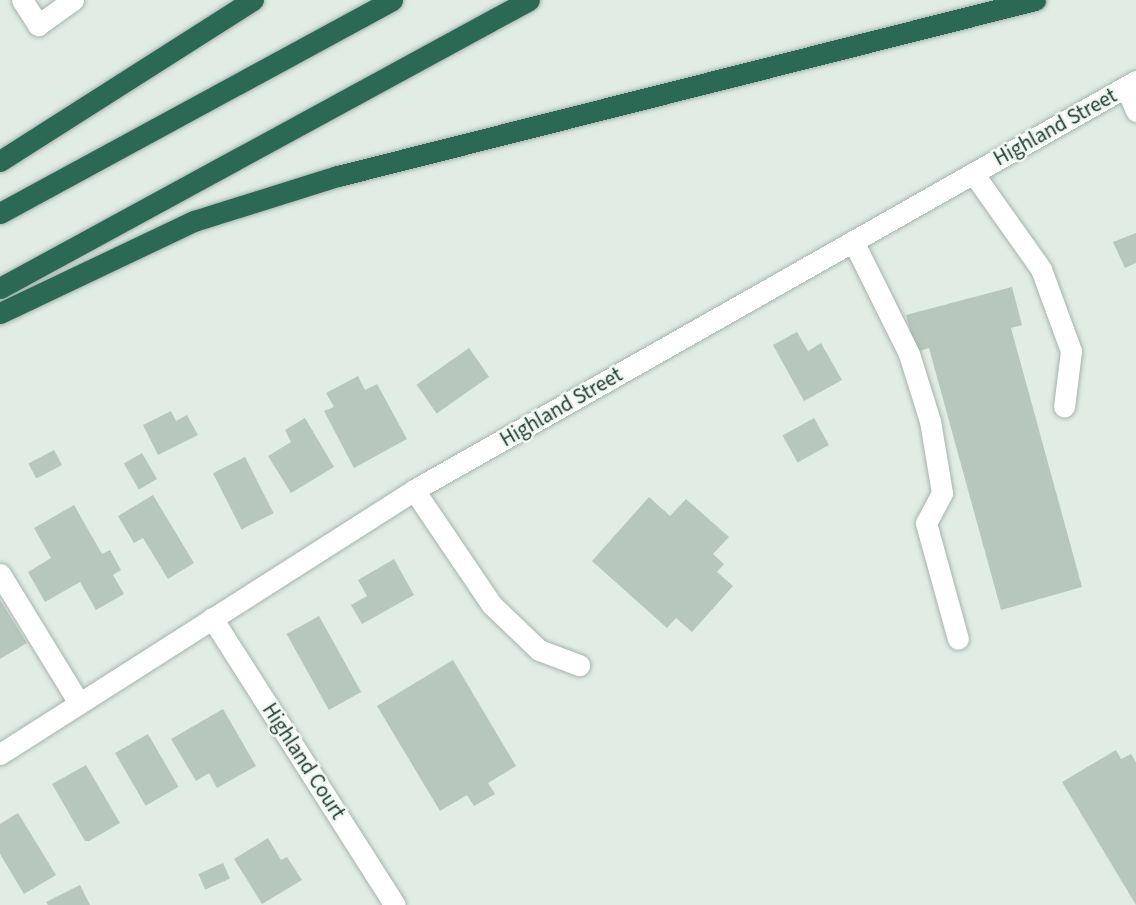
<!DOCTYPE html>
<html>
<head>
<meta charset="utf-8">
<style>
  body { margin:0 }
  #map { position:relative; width:1136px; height:905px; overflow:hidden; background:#e1ece5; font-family:"Source Sans 3",sans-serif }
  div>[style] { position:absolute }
  .building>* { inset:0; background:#b6c7be; transform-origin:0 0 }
  .roads { filter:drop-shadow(0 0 2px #a4b4ac) drop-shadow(0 0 2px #a4b4ac) }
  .minor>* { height:21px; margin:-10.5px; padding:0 10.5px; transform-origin:10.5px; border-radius:10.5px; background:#fff }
  .highway>* { height:21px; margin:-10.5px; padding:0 10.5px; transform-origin:10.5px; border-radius:10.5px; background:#2c6955 }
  span { translate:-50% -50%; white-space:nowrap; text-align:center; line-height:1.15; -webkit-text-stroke:5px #f1f8f4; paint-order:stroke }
  .street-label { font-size:21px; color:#213d32 }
</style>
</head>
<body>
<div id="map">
  <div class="building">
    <div style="clip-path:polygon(1136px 233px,1136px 263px,1125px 268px,1113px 242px)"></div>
    <div style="clip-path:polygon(1012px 287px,1022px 325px,1011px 328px,1082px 587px,1001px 610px,929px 348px,916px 352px,906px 315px)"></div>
    <div style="clip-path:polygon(797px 332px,808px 351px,821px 343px,842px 380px,804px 401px,773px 345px)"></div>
    <div style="left:469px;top:348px;width:35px;height:64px;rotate:55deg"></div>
    <div style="clip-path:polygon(358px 376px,365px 390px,377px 384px,407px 439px,354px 468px,324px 411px,334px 407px,326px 393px)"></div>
    <div style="clip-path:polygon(171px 411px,176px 421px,187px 415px,198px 435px,158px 455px,143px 425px)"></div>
    <div style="clip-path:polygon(305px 418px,334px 467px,291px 493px,268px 456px,291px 442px,285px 430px)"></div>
    <div style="left:814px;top:418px;width:31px;height:36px;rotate:61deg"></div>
    <div style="left:54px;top:450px;width:17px;height:29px;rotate:62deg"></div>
    <div style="left:142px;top:453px;width:30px;height:21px;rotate:60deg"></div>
    <div style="left:245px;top:457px;width:63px;height:36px;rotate:63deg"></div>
    <div style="clip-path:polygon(153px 495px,194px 563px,168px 579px,143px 538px,134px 543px,118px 516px)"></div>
    <div style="clip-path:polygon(649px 497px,670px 516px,686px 499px,729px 537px,713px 554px,724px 564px,717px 572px,733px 586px,692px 632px,676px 618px,667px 628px,592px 561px)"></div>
    <div style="clip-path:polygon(74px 505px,102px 554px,110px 550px,121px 570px,113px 575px,124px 594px,96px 610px,80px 582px,45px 602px,28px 572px,51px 558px,34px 528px)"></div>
    <div style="clip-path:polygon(394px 559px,414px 595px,362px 624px,351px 605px,367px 596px,358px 580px)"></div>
    <div style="clip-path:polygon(0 600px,27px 643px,0 659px)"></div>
    <div style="left:319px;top:616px;width:87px;height:37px;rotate:61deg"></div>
    <div style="clip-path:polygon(453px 660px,516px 766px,488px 783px,495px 794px,474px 806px,467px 795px,440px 811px,377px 706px)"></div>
    <div style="clip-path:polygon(223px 709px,256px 766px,217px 788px,209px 773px,196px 781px,171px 739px)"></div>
    <div style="left:148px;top:734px;width:61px;height:38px;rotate:60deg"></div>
    <div style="clip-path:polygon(1116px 750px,1121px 759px,1131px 754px,1136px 762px,1136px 905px,1062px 782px)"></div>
    <div style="clip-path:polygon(86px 765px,120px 823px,89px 841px,85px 841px,52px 784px)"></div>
    <div style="clip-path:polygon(18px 813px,56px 875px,24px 894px,0 854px,0 824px)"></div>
    <div style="clip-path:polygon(268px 838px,281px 860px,287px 857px,302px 880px,262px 904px,234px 859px)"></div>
    <div style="left:223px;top:863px;width:17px;height:27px;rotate:66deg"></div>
    <div style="clip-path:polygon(80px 885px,90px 905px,48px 905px,46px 902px)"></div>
  </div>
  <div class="roads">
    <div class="minor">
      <div style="left:22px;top:0;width:30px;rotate:57deg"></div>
      <div style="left:38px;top:25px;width:43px;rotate:-35.5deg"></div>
      <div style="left:1126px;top:87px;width:26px;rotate:67deg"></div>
      <div style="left:973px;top:173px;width:118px;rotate:54.7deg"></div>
      <div style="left:1041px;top:269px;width:87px;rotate:69.9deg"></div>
      <div style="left:1071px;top:351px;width:56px;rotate:97.1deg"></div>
      <div style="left:853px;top:241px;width:126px;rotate:63.6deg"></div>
      <div style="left:909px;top:354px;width:70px;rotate:72.6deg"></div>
      <div style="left:930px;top:421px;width:73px;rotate:80.5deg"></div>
      <div style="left:942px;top:493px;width:34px;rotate:118deg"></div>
      <div style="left:926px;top:523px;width:120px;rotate:74.6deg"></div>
      <div style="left:414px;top:490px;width:139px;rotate:55.9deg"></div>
      <div style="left:492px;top:605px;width:65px;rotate:43.8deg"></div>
      <div style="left:539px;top:650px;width:43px;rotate:20.6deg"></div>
      <div style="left:0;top:574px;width:151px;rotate:58.5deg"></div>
      <div style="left:212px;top:618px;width:340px;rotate:57.5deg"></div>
      <div style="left:0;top:754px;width:491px;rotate:-32.5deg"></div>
      <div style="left:414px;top:490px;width:830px;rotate:-29.53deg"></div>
    </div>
    <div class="highway">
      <div style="left:0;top:161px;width:300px;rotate:-32.5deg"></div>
      <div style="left:0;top:213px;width:446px;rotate:-28.5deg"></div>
      <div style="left:0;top:288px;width:602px;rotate:-28.56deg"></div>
      <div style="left:0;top:313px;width:215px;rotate:-25.4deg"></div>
      <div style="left:194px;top:221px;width:151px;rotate:-17.4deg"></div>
      <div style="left:338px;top:176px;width:719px;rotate:-14.17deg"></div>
    </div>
  </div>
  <div class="street-label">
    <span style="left:1055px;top:127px;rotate:-29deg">Highland Street</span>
    <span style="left:561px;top:407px;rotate:-30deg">Highland Street</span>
    <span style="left:304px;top:761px;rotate:57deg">Highland Court</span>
  </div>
</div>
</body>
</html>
